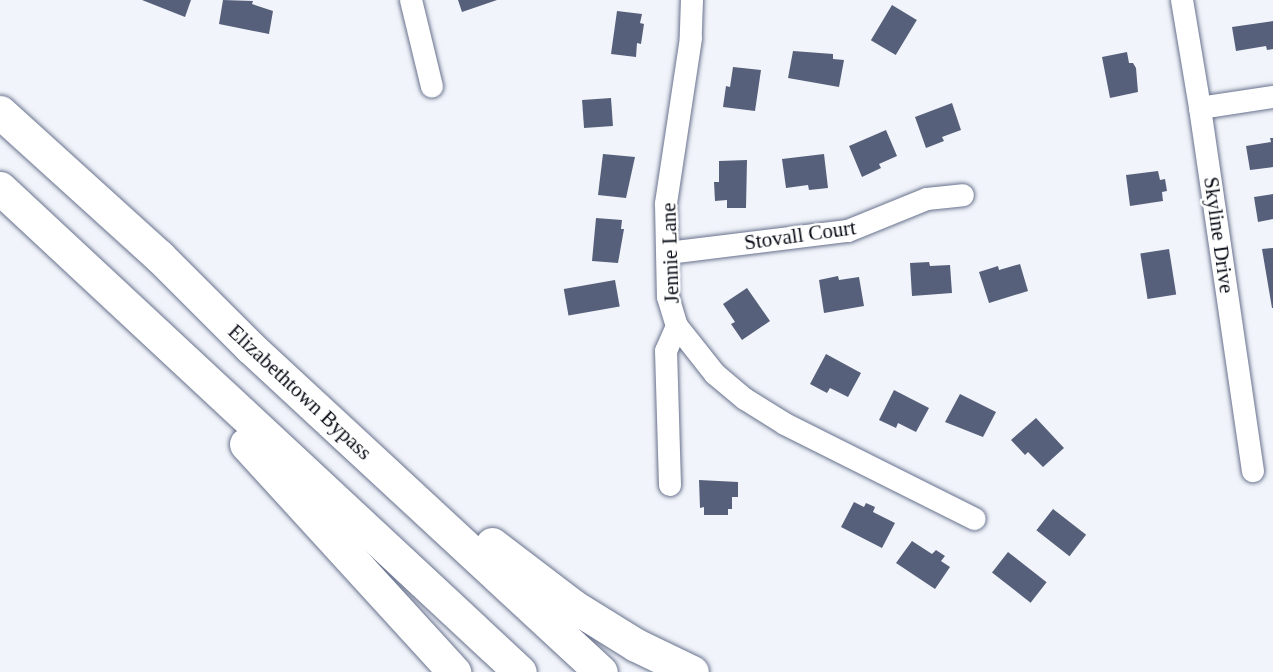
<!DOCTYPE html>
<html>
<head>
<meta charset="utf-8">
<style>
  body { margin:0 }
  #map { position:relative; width:1273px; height:672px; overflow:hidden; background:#f1f4fa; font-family:"Times New Roman",serif }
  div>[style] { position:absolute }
  .building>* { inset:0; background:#57607a; transform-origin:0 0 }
  .roads { filter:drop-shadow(0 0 2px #68728d) drop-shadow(0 0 2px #68728d) }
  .street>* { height:22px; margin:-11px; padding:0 11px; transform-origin:11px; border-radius:11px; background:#fff }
  .highway>* { height:33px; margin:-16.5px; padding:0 16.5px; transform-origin:16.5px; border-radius:16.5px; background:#fff }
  span { translate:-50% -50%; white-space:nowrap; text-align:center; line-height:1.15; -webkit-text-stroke:5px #fff; paint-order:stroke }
  .street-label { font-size:21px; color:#080b15 }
</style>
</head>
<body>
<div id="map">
  <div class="building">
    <div style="clip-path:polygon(142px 0,191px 0,185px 17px)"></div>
    <div style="clip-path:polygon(223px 0,253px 1px,252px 4px,273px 11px,269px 34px,219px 24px)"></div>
    <div style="clip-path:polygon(458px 0,497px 0,462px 12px)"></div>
    <div style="left:892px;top:5px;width:29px;height:41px;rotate:31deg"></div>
    <div style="clip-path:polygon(617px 11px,642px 14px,640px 23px,644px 24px,641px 44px,637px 43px,636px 57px,611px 54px)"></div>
    <div style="clip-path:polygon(1273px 21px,1273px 49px,1267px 50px,1266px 46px,1236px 51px,1232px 27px)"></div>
    <div style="clip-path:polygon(793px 51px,833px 54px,833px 59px,844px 60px,839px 87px,788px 78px)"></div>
    <div style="clip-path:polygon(1127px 52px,1129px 63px,1133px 63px,1136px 68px,1138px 92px,1110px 98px,1102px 57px)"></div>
    <div style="clip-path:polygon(733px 67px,761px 70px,755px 111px,723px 107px,726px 86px,730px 87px)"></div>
    <div style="left:611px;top:98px;width:28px;height:29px;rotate:86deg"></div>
    <div style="clip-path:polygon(952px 103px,961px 130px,942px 137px,944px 141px,926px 148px,915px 117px)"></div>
    <div style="clip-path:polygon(886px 130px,897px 156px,879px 164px,881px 168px,862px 177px,849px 146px)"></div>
    <div style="clip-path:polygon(1270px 138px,1273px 138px,1273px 167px,1250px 170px,1246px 146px,1271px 142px)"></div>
    <div style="clip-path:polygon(603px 154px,635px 157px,626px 198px,598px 195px)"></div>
    <div style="clip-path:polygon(824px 154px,828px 188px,809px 190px,808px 185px,786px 188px,782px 159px)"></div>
    <div style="clip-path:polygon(747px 160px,746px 208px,727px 208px,727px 200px,715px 201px,714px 182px,719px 182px,719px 161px)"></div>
    <div style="clip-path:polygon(1158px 171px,1160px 180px,1165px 179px,1167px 191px,1162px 192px,1163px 201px,1130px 206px,1126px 175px)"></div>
    <div style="clip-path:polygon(1273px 194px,1273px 219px,1258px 222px,1254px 197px)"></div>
    <div style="clip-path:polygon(596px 218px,622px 220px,621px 229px,624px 229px,618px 263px,592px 261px)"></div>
    <div style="clip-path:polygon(1273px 248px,1273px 308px,1272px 308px,1262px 249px)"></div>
    <div style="left:1169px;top:249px;width:46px;height:29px;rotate:81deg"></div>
    <div style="clip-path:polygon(929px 262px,930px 266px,950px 265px,952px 293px,912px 296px,910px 263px)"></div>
    <div style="clip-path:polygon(1020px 264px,1028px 291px,989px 303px,979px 272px,998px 266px,999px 270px)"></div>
    <div style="clip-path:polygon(838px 276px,839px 280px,859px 277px,864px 306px,824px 313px,819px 280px)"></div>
    <div style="left:615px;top:280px;width:27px;height:52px;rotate:80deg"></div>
    <div style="clip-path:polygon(747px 288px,770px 321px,742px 340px,731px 324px,735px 322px,723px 304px)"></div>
    <div style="clip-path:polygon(826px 354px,861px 373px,848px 397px,830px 388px,827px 393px,810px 384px)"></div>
    <div style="clip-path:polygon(894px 390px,929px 408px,916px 432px,898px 423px,896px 428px,879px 420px)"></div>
    <div style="clip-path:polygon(960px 394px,996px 412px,983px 437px,945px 422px)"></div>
    <div style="clip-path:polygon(1036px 418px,1064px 448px,1043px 467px,1028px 452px,1025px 455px,1011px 440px)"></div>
    <div style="clip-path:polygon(699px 480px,738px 482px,738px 497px,732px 497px,732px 509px,728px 509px,728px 515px,704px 515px,704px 507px,700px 508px)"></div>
    <div style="clip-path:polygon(854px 502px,864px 507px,866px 503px,875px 507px,873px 512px,895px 523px,882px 548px,841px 527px)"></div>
    <div style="left:1053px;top:509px;width:42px;height:27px;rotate:38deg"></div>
    <div style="clip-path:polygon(912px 541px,932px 554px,936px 550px,945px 556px,941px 561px,950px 567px,935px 589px,896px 563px)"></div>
    <div style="left:1008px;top:552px;width:49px;height:26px;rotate:38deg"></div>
  </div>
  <div class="roads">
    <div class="street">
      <div style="left:411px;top:0;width:89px;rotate:76.4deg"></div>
      <div style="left:692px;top:0;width:38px;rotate:92deg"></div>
      <div style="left:691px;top:38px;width:168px;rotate:98.6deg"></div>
      <div style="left:666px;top:204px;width:93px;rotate:88.8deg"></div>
      <div style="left:668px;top:297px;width:30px;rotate:73deg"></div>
      <div style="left:677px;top:326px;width:61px;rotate:51.6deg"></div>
      <div style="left:715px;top:374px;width:39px;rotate:40deg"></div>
      <div style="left:745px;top:399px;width:47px;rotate:32deg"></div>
      <div style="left:785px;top:424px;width:212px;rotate:26.6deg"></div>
      <div style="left:1182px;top:0;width:109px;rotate:80.5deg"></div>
      <div style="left:1200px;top:108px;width:367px;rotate:81.7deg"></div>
      <div style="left:1200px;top:108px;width:74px;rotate:-8.6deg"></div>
      <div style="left:668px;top:253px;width:181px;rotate:-7deg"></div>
      <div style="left:848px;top:231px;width:85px;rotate:-22.1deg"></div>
      <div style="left:927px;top:199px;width:36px;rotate:-6deg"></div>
      <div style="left:670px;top:485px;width:134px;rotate:-91.7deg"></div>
      <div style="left:666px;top:351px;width:27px;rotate:-66deg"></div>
    </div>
    <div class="highway">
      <div style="left:0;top:112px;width:215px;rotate:42.2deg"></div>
      <div style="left:159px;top:256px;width:129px;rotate:45deg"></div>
      <div style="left:250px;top:347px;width:478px;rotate:42.8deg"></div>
      <div style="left:0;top:188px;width:710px;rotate:42.95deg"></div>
      <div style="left:246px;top:444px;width:309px;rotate:47.6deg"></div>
      <div style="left:492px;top:544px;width:102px;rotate:37.4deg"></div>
      <div style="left:573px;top:606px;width:74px;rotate:31.8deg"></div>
      <div style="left:636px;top:645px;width:62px;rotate:25.7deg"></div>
    </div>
  </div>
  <div class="street-label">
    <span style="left:800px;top:235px;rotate:-8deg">Stovall Court</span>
    <span style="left:1219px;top:235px;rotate:82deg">Skyline Drive</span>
    <span style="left:670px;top:253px;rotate:-92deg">Jennie Lane</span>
    <span style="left:300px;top:392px;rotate:43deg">Elizabethtown Bypass</span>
  </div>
</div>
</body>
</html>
